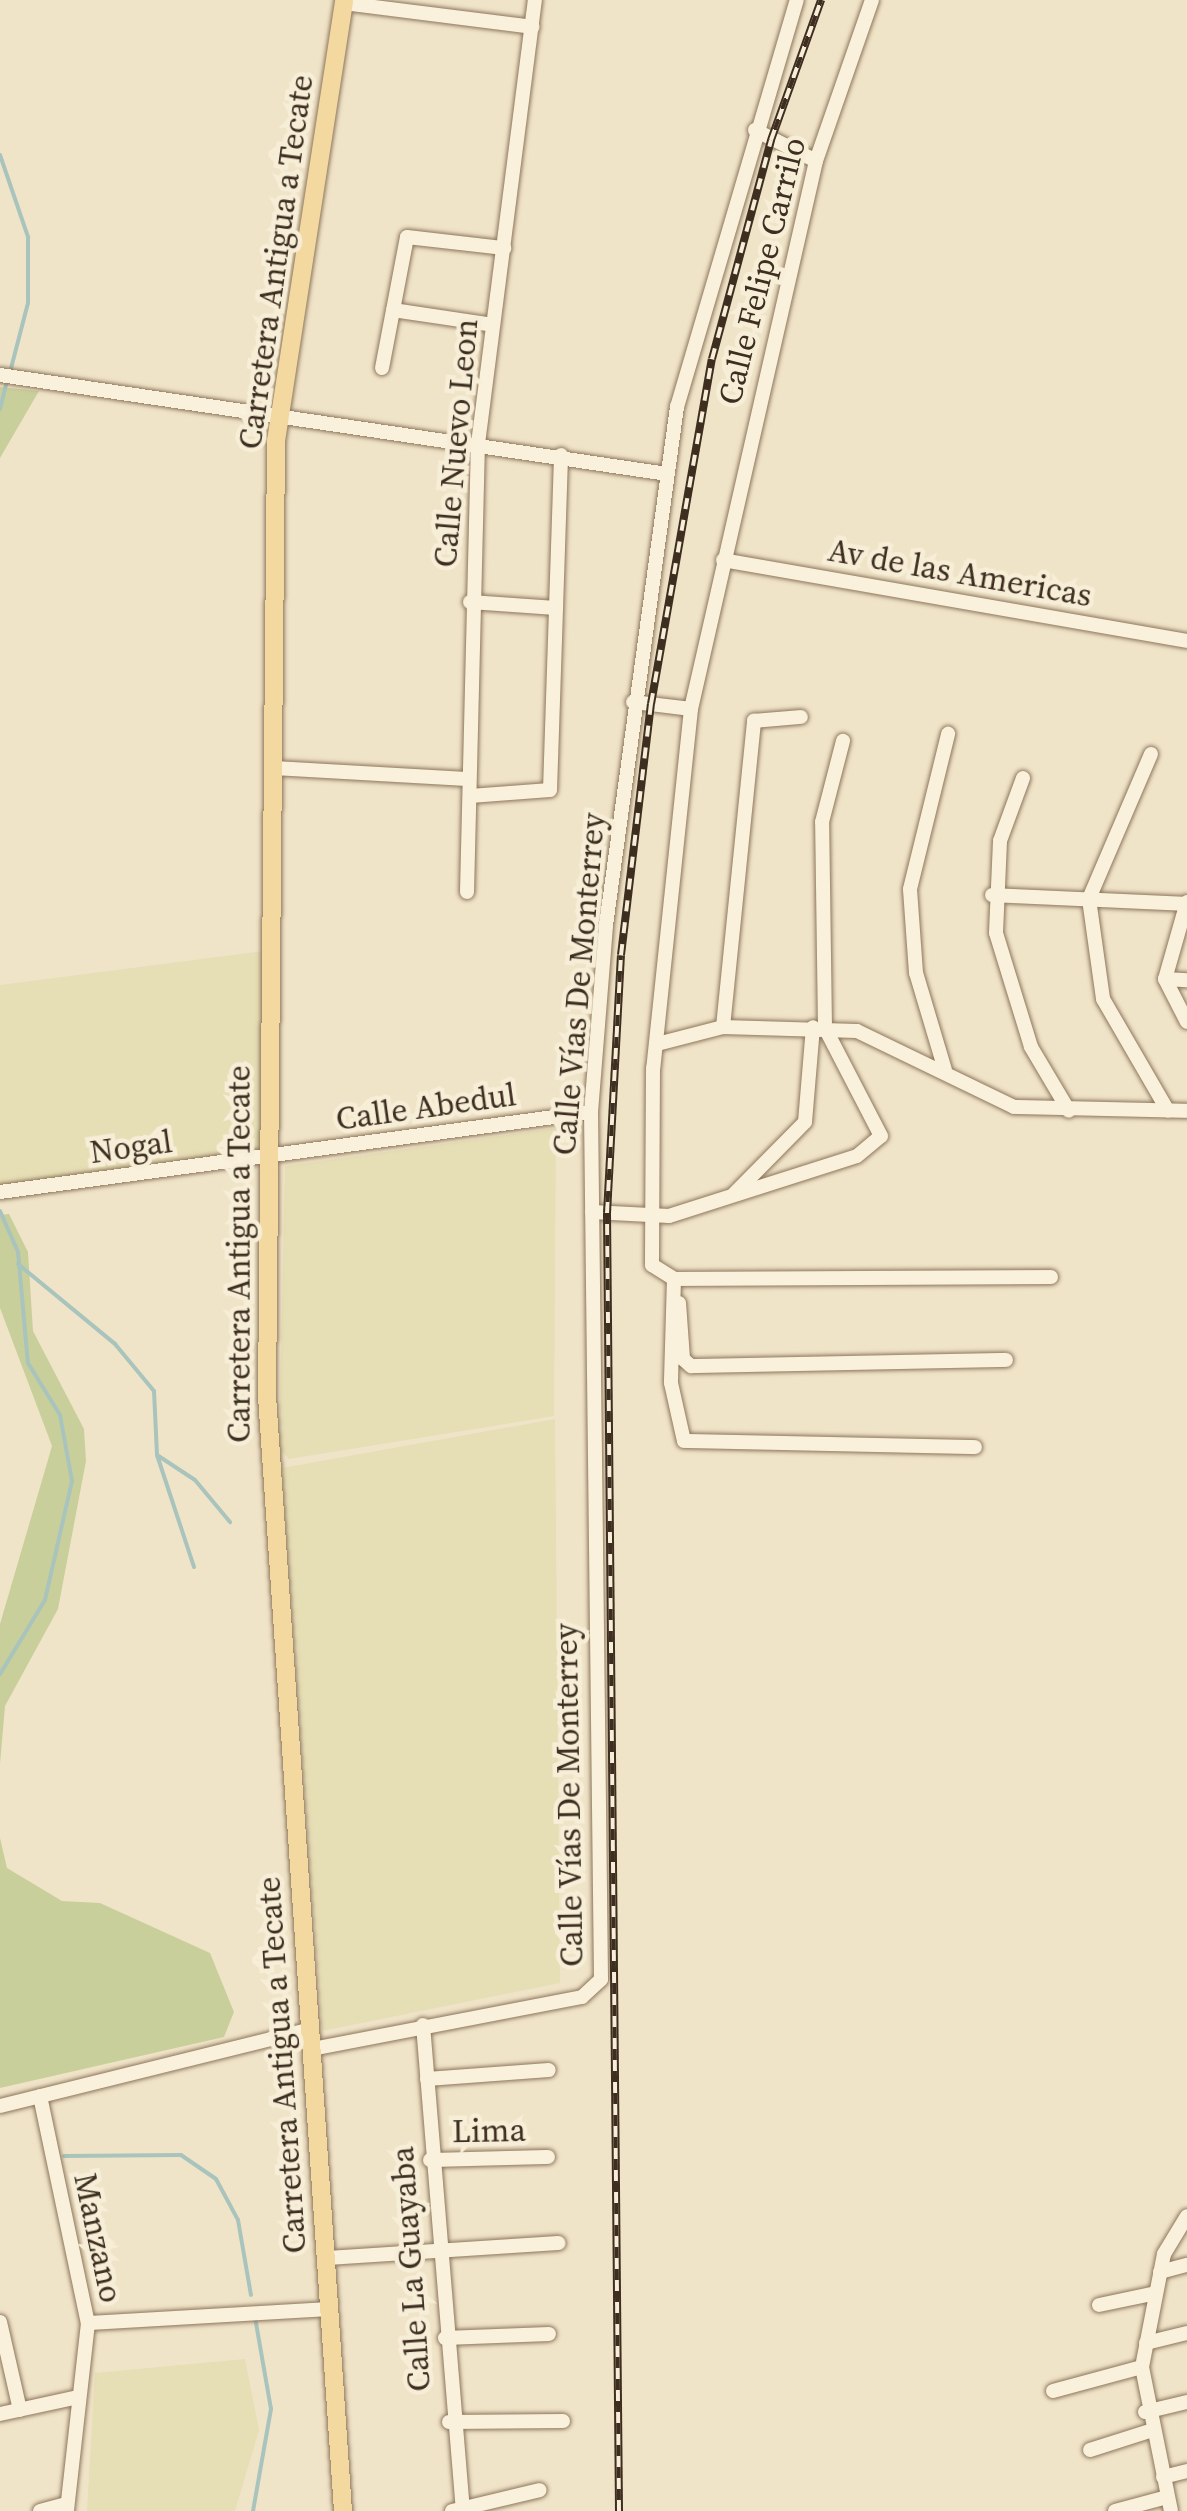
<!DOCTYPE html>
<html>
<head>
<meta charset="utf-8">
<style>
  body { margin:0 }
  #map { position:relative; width:1187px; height:2511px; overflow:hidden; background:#f0e4c8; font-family:"Source Serif 4",serif }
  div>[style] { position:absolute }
  .farmland>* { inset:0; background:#e6deb5 }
  .green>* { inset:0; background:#c9cf9b }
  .stream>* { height:4px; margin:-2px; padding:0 2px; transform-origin:2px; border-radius:2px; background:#a9c4bc }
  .roads { filter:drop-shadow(0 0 2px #8d765c) drop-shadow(0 0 2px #8d765c) }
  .minor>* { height:14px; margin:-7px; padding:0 7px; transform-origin:7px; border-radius:7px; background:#faf1dc }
  .major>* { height:18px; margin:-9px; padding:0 9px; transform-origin:9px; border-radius:9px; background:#f3d9a0 }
  .rail>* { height:8px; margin-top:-4px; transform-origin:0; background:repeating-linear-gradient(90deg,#f7eed8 0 11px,#3d2e20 0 22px); box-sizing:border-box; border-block:2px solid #3d2e20 }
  span { translate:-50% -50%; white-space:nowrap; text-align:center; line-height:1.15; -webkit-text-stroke:9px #f7eed8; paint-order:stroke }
  .street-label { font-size:32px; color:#3d2e20 }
</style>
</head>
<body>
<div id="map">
  <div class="farmland">
    <div style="clip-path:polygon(271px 950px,268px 1157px,0 1193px,0 985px)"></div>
    <div style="clip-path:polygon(556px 1128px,554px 1416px,289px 1459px,279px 1448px,285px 1166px)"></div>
    <div style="clip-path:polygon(555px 1419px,560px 1983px,322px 2031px,282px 1468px)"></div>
    <div style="clip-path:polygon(245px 2359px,259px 2430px,235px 2511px,87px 2511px,95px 2373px)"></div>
  </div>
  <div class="green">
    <div style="clip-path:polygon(0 387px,39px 391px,0 458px)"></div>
    <div style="clip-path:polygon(9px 1214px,28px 1252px,33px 1331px,84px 1429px,86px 1461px,58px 1609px,5px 1706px,0 1764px,0 1624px,52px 1446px,0 1308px,0 1215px)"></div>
    <div style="clip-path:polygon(0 1838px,7px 1868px,62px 1901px,100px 1903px,210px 1953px,234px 2012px,224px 2037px,0 2088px)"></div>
  </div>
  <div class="stream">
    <div style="left:0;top:155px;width:87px;rotate:71.1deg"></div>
    <div style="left:28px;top:237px;width:66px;rotate:90deg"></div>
    <div style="left:28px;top:303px;width:71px;rotate:104.6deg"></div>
    <div style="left:0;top:409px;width:29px;rotate:-76deg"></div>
    <div style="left:0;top:1211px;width:45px;rotate:66.3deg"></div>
    <div style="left:18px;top:1252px;width:111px;rotate:84.9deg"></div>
    <div style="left:28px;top:1363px;width:61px;rotate:58.4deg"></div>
    <div style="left:60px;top:1415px;width:67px;rotate:79.7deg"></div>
    <div style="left:72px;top:1481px;width:122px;rotate:102.8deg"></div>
    <div style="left:45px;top:1600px;width:87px;rotate:121.3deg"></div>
    <div style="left:18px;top:1264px;width:126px;rotate:39.5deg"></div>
    <div style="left:115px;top:1344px;width:61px;rotate:50.3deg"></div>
    <div style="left:154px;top:1391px;width:64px;rotate:87.3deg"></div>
    <div style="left:157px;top:1455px;width:118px;rotate:71.7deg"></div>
    <div style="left:157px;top:1455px;width:45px;rotate:33.3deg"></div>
    <div style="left:195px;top:1480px;width:55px;rotate:50.2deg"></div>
    <div style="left:64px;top:2156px;width:117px;rotate:-0.5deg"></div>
    <div style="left:181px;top:2155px;width:42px;rotate:34.4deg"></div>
    <div style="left:216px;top:2179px;width:47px;rotate:61.8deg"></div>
    <div style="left:238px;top:2220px;width:76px;rotate:80.2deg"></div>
    <div style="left:253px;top:2511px;width:104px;rotate:-80deg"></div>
    <div style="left:271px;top:2409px;width:93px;rotate:-99.9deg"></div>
  </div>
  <div class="roads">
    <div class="minor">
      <div style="left:872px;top:0;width:170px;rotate:109.2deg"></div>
      <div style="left:816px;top:161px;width:562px;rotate:102.85deg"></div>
      <div style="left:691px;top:709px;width:361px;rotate:96deg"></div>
      <div style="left:653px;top:1068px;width:197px;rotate:90.3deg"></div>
      <div style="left:652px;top:1265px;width:26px;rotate:32deg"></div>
      <div style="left:674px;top:1279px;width:104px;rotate:91.7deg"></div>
      <div style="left:671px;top:1383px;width:59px;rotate:77.4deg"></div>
      <div style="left:684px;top:1441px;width:291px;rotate:1.2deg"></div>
      <div style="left:343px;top:3px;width:191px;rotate:7.2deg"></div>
      <div style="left:755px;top:130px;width:68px;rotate:26.9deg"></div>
      <div style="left:393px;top:310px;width:101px;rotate:8.5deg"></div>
      <div style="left:382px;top:368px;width:133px;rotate:-79.2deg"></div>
      <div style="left:407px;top:237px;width:98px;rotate:6.5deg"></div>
      <div style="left:0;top:375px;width:674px;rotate:8.44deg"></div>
      <div style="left:723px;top:560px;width:471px;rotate:9.9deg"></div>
      <div style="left:470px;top:602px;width:86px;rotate:4deg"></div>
      <div style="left:556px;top:608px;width:153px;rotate:-88.1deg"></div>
      <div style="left:633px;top:702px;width:58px;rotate:6.9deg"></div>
      <div style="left:1151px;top:754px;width:158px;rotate:113.2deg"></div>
      <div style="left:1089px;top:899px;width:101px;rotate:82deg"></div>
      <div style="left:1103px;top:999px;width:129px;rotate:59.9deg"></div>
      <div style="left:274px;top:768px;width:193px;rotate:3.3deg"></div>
      <div style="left:1023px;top:778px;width:67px;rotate:110.1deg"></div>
      <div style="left:1000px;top:841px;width:92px;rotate:92.5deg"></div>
      <div style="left:996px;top:933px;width:119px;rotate:72.9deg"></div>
      <div style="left:1031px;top:1047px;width:74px;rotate:59.3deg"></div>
      <div style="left:470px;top:796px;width:80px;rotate:-4.3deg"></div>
      <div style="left:550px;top:790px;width:182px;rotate:-88.1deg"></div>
      <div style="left:467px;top:892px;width:448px;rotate:-88.6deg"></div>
      <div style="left:478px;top:444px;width:448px;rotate:-82.7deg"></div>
      <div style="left:992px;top:895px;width:195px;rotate:2.6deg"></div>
      <div style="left:1187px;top:902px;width:80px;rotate:105.9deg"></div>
      <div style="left:1165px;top:979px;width:48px;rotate:62.9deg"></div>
      <div style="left:1165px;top:979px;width:22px;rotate:3deg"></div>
      <div style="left:723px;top:1027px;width:308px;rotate:-84.2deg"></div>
      <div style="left:754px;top:721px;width:47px;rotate:-4.9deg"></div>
      <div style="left:661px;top:1043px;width:64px;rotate:-14.5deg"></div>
      <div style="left:723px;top:1027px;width:134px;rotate:1.7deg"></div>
      <div style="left:857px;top:1031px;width:174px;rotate:25.8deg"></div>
      <div style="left:1014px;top:1107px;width:173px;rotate:1.3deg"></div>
      <div style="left:945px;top:1070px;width:101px;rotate:-106.6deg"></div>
      <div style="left:916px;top:973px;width:84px;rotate:-94.1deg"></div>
      <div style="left:910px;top:889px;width:160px;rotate:-76.2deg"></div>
      <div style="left:0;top:1192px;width:596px;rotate:-7.71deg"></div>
      <div style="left:734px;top:1194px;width:101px;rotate:-45.4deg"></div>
      <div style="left:805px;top:1122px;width:95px;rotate:-85.2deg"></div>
      <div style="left:592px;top:1212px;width:77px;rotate:3deg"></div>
      <div style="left:669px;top:1216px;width:197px;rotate:-17.7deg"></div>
      <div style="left:857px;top:1156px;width:31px;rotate:-40deg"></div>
      <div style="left:881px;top:1136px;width:122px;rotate:-117.4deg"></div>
      <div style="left:825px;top:1028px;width:206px;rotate:-90.8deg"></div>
      <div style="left:822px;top:822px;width:84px;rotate:-75.5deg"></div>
      <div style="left:674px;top:1279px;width:377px;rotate:-0.3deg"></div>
      <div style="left:679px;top:1303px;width:56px;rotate:85.9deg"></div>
      <div style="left:683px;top:1359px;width:11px;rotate:41deg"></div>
      <div style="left:691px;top:1366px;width:315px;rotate:-1.1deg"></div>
      <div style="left:423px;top:2025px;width:486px;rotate:85.3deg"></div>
      <div style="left:312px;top:2049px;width:275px;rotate:-10.9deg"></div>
      <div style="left:582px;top:1997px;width:26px;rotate:-43deg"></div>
      <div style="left:601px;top:1979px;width:867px;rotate:-90.66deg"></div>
      <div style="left:591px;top:1112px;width:188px;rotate:-85.4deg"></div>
      <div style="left:606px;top:925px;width:523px;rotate:-82.2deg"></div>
      <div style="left:677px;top:407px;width:424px;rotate:-73.6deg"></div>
      <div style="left:427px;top:2079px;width:122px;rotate:-4.2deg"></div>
      <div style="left:40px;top:2096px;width:232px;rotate:78.1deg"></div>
      <div style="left:88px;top:2323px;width:189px;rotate:96.4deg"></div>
      <div style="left:0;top:2106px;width:319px;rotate:-13.9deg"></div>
      <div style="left:430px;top:2160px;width:118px;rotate:-1.5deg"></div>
      <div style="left:327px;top:2258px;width:232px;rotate:-3.7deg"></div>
      <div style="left:1160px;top:2272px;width:28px;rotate:-15deg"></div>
      <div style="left:1099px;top:2305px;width:58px;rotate:-11.9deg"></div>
      <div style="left:0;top:2322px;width:90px;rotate:77.2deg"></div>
      <div style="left:88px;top:2323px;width:243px;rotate:-3.3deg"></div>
      <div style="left:445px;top:2338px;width:104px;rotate:-2.2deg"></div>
      <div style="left:1146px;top:2343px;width:42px;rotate:-13.7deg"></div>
      <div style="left:1053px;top:2391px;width:92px;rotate:-15.1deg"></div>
      <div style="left:1145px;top:2412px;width:43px;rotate:-13.4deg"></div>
      <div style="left:0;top:2414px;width:76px;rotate:-12.2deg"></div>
      <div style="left:449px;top:2422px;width:114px;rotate:-0.5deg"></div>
      <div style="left:1090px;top:2450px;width:63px;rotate:-17.6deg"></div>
      <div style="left:1163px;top:2477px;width:25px;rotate:-14deg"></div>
      <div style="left:40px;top:2511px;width:28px;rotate:-15deg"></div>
      <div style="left:452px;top:2511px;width:90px;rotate:-13.4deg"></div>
      <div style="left:1115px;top:2511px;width:54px;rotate:-15.1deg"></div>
      <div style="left:1171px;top:2511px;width:147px;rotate:-101.4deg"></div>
      <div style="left:1142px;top:2367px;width:115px;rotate:-79deg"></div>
      <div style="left:1164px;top:2254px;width:44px;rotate:-58.8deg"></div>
    </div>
    <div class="major">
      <div style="left:343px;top:2511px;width:1117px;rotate:-93.9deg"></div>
      <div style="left:267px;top:1397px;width:956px;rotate:-89.46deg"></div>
      <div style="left:276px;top:441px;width:446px;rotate:-81.2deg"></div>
    </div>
  </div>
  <div class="rail">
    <div style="left:619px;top:2511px;width:1298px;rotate:-90.53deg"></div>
    <div style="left:607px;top:1213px;width:258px;rotate:-86.9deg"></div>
    <div style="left:621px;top:955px;width:253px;rotate:-83.2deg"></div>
    <div style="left:651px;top:704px;width:350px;rotate:-80deg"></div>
    <div style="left:712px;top:359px;width:227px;rotate:-74.9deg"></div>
    <div style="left:771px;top:140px;width:149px;rotate:-70.3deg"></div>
  </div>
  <div class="street-label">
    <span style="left:276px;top:262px;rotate:-82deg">Carretera Antigua a Tecate</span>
    <span style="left:762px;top:271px;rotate:-76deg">Calle Felipe Carrilo</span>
    <span style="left:456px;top:443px;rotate:-85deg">Calle Nuevo Leon</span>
    <span style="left:960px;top:573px;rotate:10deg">Av de las Americas</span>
    <span style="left:579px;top:984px;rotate:-85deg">Calle Vías De Monterrey</span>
    <span style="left:426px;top:1107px;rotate:-8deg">Calle Abedul</span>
    <span style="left:131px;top:1147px;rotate:-8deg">Nogal</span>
    <span style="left:239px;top:1254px;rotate:-90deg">Carretera Antigua a Tecate</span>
    <span style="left:569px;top:1795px;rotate:-91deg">Calle Vías De Monterrey</span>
    <span style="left:282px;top:2065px;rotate:-94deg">Carretera Antigua a Tecate</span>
    <span style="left:489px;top:2131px;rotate:-1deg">Lima</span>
    <span style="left:98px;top:2238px;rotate:78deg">Manzano</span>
    <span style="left:411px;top:2269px;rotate:-94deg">Calle La Guayaba</span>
  </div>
</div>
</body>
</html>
